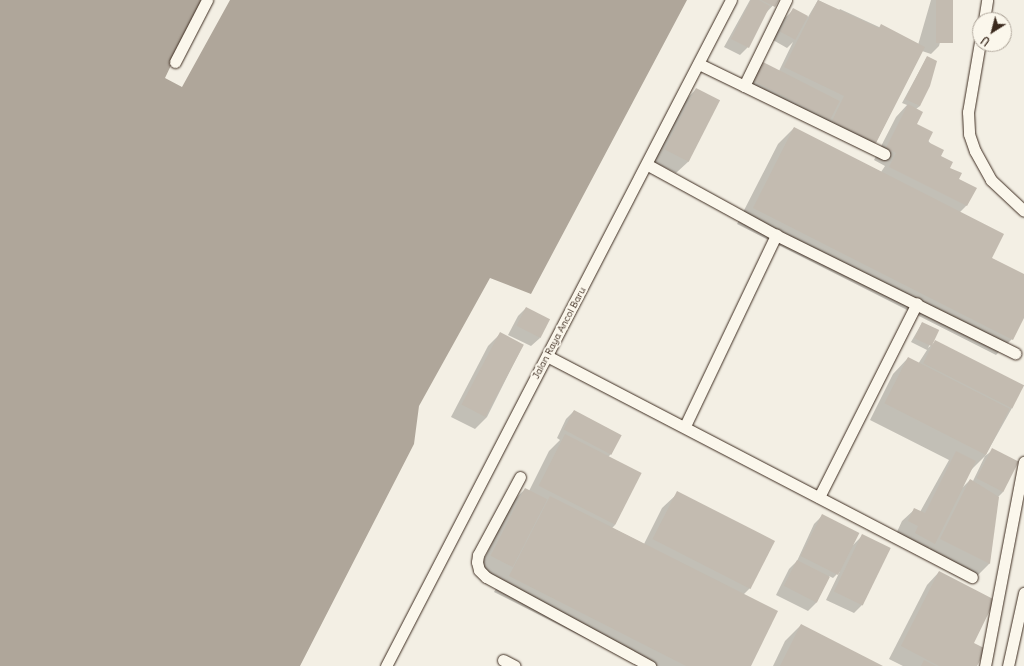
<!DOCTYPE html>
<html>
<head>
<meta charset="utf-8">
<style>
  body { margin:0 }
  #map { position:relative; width:1024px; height:666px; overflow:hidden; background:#f3efe4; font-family:Delius,sans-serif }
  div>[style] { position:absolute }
  .water>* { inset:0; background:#afa69a }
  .shadow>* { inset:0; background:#0003 }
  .building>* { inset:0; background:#c3bbb0; transform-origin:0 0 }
  .roads { filter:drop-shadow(0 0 1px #3b2a1e) drop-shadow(0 0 1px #3b2a1e) }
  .service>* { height:11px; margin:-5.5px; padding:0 5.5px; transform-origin:5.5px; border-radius:5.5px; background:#fbf7ec }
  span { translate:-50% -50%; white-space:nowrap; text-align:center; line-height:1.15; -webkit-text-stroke:4px #fbf7ec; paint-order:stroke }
  .street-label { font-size:10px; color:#3b2a1e }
  .north { position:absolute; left:972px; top:12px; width:40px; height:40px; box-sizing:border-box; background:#fbf7ec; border:1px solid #aea59a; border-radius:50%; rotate:216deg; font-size:11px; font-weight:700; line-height:16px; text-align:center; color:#3b2a1e }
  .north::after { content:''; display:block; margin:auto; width:14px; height:18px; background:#3b2a1e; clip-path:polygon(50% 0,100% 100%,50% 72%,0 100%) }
</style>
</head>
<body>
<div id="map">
  <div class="water">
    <div style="clip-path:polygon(0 0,202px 0,165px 78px,182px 87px,230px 0,687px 0,531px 294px,490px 278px,419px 406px,414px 444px,300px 666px,0 666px)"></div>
  </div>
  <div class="shadow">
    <div style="clip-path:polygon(750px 0,778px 0,765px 14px,748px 47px,740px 55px,724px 47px)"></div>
    <div style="clip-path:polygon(818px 0,837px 10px,836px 14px,840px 9px,918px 45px,931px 0,952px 0,939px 46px,931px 54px,922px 51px,876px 142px,867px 151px,746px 90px,755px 71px,763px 63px,779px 71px,793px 42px,787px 48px,773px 40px,785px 18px,793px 10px,808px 17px)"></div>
    <div style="clip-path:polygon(927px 57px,920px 106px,916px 109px,916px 125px,958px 179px,975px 188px,966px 206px,960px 212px,991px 258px,1024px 275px,1024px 316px,1012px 339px,996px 355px,737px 224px,778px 144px,794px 128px,881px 172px,885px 166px,874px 160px,896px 117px,907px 105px,902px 103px)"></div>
    <div style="clip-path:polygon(696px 89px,689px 161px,676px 173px,654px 162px,684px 102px)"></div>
    <div style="clip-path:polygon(526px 308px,540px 338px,531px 346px,508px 335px,518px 316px)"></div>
    <div style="clip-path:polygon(evenodd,922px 323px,937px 330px,928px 348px,936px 341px,1012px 408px,985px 456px,993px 450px,1003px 492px,998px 497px,989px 564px,977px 576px,928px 551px,930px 547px,922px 555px,896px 534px,902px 521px,915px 509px,920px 512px,949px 460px,870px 420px,893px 374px,908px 358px,918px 364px,927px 350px,911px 342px,922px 323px,985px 456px,973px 481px,970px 480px,962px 488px,970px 471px,985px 456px)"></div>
    <div style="clip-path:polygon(500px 334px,523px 345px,487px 417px,475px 429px,451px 417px,488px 346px)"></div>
    <div style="clip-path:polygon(574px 411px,611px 454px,608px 457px,615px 525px,612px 528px,644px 544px,662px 508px,678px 493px,750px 588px,743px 595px,749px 666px,640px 666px,494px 592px,501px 580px,479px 569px,513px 501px,525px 489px,529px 491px,549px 451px,560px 440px,557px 438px,566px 419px)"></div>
    <div style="clip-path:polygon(822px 516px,852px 546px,863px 535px,862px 605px,854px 613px,826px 600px,840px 571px,833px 578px,829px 576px,816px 603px,808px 611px,776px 595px,789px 569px,797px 561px,814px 524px)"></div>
    <div style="clip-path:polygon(939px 572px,976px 666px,903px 666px,889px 659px,927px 585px)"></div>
    <div style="clip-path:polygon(801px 625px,881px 666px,773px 666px,785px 641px)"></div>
  </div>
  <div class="building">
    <div style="clip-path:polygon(751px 0,759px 0,770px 6px,749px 48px,731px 39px)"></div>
    <div style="clip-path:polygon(761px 0,779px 0,775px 7px)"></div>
    <div style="clip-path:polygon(818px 0,879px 28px,881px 24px,925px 47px,876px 143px,832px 121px,844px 96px,784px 67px)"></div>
    <div style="left:936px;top:0;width:17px;height:43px"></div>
    <div style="left:793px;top:8px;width:17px;height:27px;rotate:28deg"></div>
    <div style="clip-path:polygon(927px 56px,937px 61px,930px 86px,920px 106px,905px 99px)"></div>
    <div style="left:763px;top:62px;width:86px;height:21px;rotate:27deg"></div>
    <div style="left:696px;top:88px;width:27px;height:69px;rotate:27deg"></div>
    <div style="clip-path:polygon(908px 104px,923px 112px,917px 124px,933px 132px,928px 142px,944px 150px,941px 156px,953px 162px,950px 168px,962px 173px,959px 179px,977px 188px,967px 206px,889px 167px,896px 153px,886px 148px)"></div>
    <div style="clip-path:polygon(794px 127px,1004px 234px,992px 258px,1024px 274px,1024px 318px,1013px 340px,753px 208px)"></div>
    <div style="left:526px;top:307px;width:27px;height:21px;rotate:27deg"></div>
    <div style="left:922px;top:322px;width:19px;height:18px;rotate:25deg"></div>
    <div style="left:500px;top:332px;width:27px;height:82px;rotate:28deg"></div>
    <div style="left:935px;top:340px;width:100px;height:26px;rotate:27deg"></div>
    <div style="left:908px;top:357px;width:114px;height:52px;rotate:27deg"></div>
    <div style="left:574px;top:410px;width:54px;height:22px;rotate:28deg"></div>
    <div style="left:565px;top:434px;width:86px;height:58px;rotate:27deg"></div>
    <div style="left:992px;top:448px;width:30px;height:34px;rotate:27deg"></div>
    <div style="clip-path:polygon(956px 451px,976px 461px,935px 544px,915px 533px,918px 526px,908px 521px,914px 508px,925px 513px)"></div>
    <div style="clip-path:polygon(970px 479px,999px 497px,990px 564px,940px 539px)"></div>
    <div style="left:525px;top:488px;width:25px;height:76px;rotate:27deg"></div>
    <div style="left:677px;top:491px;width:110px;height:54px;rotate:27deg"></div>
    <div style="clip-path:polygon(550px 496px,778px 611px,751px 666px,686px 666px,509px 576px)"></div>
    <div style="left:822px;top:514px;width:42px;height:47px;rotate:27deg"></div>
    <div style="left:862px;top:534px;width:32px;height:64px;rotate:26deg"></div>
    <div style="left:797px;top:560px;width:37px;height:29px;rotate:27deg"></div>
    <div style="clip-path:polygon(939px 571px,995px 600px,974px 643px,986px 649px,977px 666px,939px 666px,901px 646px)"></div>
    <div style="clip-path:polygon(801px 624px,883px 666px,780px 666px)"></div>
    <div style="clip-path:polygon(924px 660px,936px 666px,921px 666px)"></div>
  </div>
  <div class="roads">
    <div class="service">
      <div style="left:984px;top:20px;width:20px;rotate:-81deg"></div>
      <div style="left:980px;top:42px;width:71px;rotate:99.7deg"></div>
      <div style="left:968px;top:112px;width:22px;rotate:87deg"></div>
      <div style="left:969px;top:134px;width:18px;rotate:71deg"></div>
      <div style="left:975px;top:151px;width:33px;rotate:61deg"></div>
      <div style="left:991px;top:180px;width:45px;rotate:43.2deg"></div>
      <div style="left:175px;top:62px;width:70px;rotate:-62.7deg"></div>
      <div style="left:699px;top:64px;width:206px;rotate:25.9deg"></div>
      <div style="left:744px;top:86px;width:96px;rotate:-64deg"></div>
      <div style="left:648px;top:165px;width:146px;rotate:28.7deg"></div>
      <div style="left:776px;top:235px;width:267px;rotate:26.3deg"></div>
      <div style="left:547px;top:356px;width:479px;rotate:27.5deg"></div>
      <div style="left:685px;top:426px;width:212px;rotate:-64.5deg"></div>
      <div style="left:520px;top:477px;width:89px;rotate:118.3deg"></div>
      <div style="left:478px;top:555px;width:7px;rotate:98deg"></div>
      <div style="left:477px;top:562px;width:8px;rotate:76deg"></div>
      <div style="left:479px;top:570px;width:10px;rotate:45deg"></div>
      <div style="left:486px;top:577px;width:187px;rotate:28.5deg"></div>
      <div style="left:819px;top:497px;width:217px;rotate:-63.2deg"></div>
      <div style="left:503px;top:660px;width:13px;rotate:27deg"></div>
      <div style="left:386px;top:666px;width:750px;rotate:-62.62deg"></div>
      <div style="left:985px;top:666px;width:208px;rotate:-79.2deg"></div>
      <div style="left:1008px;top:666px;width:75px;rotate:-77.6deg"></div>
    </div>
  </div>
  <div class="street-label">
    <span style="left:559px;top:333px;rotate:-62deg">Jalan Raya Ancol Baru</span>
  </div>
  <div class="north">U</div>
</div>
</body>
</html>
